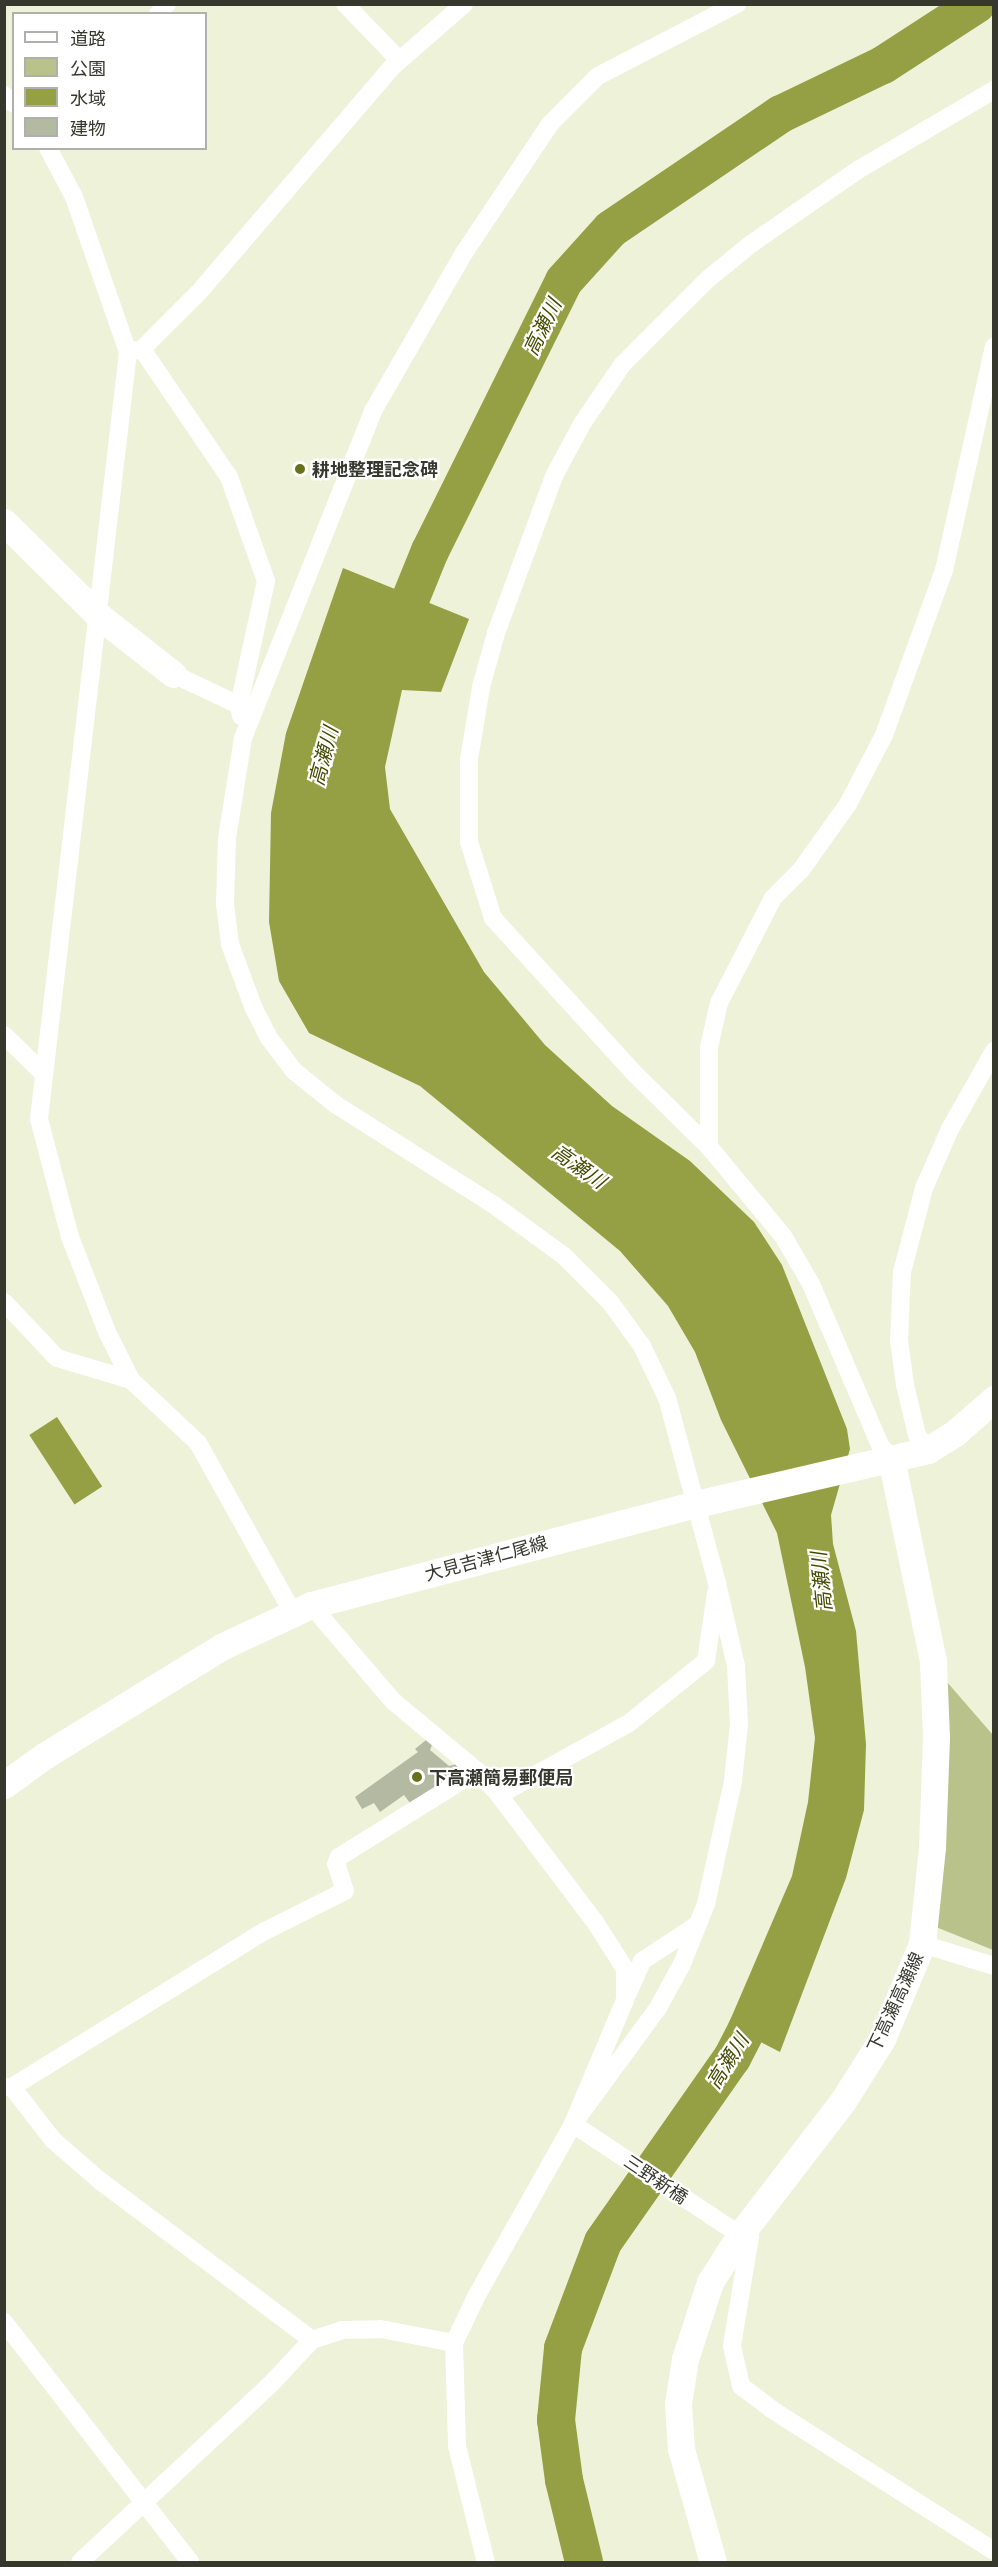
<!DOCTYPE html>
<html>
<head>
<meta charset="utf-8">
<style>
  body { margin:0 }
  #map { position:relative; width:998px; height:2567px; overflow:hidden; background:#edf2d9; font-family:Commissioner,"Noto Sans JP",sans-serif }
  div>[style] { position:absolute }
  .green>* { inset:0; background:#b9c28b }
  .water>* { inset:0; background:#95a044; transform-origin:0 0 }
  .river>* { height:38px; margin:-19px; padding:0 19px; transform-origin:19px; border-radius:19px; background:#95a044 }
  .building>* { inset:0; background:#b4b9a1 }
  .street>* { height:18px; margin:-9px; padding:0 9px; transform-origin:9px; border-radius:9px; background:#fff }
  .secondary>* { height:27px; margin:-13.5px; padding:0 13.5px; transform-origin:13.5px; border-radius:13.5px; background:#fff }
  .dots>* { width:16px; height:16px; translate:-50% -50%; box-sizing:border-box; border:3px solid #fff; border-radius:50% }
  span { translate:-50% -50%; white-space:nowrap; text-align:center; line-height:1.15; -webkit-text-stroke:4.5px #fff; paint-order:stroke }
  .poi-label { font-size:18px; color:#36382e; font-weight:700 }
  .left { translate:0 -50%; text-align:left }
  .street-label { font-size:18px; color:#36382e }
  .water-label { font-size:20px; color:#434a00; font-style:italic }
  .frame { position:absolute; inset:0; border:6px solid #36382e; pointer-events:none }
  .legend { position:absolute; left:12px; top:12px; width:195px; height:138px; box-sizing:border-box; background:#fff; border:2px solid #afafab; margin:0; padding:8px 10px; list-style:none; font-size:18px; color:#36382e }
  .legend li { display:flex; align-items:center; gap:12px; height:30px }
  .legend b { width:30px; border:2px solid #afafab }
</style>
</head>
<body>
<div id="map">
  <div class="green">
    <div style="clip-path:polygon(947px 1682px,993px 1735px,993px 1950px,931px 1925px)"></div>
  </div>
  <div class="water">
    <div style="clip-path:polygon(343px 568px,469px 619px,441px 692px,402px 690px,385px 767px,390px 809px,484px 972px,545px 1045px,612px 1106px,690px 1161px,754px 1222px,782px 1265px,847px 1429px,850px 1449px,831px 1515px,833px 1544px,856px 1631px,866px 1744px,864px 1810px,846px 1878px,780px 2052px,728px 2025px,792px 1876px,808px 1802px,815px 1738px,805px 1667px,777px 1533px,721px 1420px,695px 1352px,668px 1306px,620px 1251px,420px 1086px,309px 1033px,279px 981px,269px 922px,271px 813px,286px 733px)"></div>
    <div style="left:57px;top:1417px;width:83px;height:33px;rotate:57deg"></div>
  </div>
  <div class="river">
    <div style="left:393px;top:642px;width:98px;rotate:-67.9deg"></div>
    <div style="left:430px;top:551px;width:301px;rotate:-63.6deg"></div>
    <div style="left:564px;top:281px;width:70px;rotate:-47.9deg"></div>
    <div style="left:611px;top:229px;width:205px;rotate:-34.1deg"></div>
    <div style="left:781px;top:114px;width:113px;rotate:-25.7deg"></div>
    <div style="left:883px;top:65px;width:112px;rotate:-33deg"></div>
    <div style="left:584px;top:2562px;width:84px;rotate:-103.7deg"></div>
    <div style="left:564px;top:2480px;width:61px;rotate:-97.6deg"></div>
    <div style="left:556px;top:2420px;width:72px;rotate:-84.4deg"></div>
    <div style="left:563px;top:2348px;width:113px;rotate:-69.3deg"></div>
    <div style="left:603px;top:2242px;width:225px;rotate:-55deg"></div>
    <div style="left:732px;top:2058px;width:79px;rotate:-62.8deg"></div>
  </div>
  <div class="building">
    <div style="clip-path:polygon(426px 1740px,432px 1745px,430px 1750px,449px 1766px,457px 1764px,464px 1773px,410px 1803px,404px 1795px,380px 1812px,374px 1803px,362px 1809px,355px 1797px,418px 1752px,415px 1749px)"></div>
  </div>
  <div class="street">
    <div style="left:345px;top:4px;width:78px;rotate:46deg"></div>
    <div style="left:158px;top:14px;width:13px;rotate:-48deg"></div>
    <div style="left:4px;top:95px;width:13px;rotate:42deg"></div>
    <div style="left:48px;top:148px;width:55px;rotate:62deg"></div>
    <div style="left:74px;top:197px;width:164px;rotate:70.8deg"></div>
    <div style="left:128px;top:352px;width:772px;rotate:96.62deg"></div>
    <div style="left:39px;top:1119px;width:122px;rotate:75.3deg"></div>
    <div style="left:70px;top:1237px;width:102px;rotate:68.7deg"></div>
    <div style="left:107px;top:1332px;width:54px;rotate:63.4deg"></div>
    <div style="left:142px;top:349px;width:155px;rotate:55.8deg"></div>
    <div style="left:229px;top:477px;width:110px;rotate:70.4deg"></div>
    <div style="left:266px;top:581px;width:127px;rotate:102.3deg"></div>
    <div style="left:128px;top:352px;width:14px;rotate:-12deg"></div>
    <div style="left:142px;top:349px;width:82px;rotate:-45deg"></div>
    <div style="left:200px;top:291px;width:294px;rotate:-49.4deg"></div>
    <div style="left:391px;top:68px;width:97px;rotate:-41.2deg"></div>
    <div style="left:173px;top:674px;width:73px;rotate:25.2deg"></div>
    <div style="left:239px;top:705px;width:11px;rotate:80deg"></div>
    <div style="left:4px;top:1035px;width:53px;rotate:44.2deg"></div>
    <div style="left:709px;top:1147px;width:100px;rotate:-90deg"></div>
    <div style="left:709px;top:1047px;width:45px;rotate:-77.2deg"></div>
    <div style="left:719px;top:1003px;width:118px;rotate:-62.8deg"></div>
    <div style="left:773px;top:898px;width:40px;rotate:-45deg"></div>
    <div style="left:801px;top:870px;width:81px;rotate:-54.5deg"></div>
    <div style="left:848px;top:804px;width:78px;rotate:-62.4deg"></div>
    <div style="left:884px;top:735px;width:176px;rotate:-70deg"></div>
    <div style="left:944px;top:570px;width:229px;rotate:-77.4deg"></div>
    <div style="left:4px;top:1302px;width:77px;rotate:46.6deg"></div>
    <div style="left:57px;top:1358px;width:77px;rotate:16.6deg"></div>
    <div style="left:131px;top:1380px;width:92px;rotate:43.2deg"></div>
    <div style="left:198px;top:1443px;width:195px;rotate:60.8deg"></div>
    <div style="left:928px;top:1450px;width:19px;rotate:-126deg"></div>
    <div style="left:917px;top:1435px;width:51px;rotate:-103.5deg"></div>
    <div style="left:905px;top:1385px;width:45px;rotate:-97.6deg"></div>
    <div style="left:899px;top:1340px;width:68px;rotate:-87.5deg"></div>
    <div style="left:902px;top:1272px;width:87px;rotate:-75.3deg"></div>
    <div style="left:924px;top:1188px;width:64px;rotate:-66.2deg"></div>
    <div style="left:950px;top:1129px;width:90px;rotate:-60.6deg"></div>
    <div style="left:891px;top:1458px;width:17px;rotate:-130deg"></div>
    <div style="left:880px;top:1445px;width:175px;rotate:-113.2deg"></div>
    <div style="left:811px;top:1284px;width:56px;rotate:-120.3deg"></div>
    <div style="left:783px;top:1236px;width:116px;rotate:-129.7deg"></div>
    <div style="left:709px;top:1147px;width:105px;rotate:-135.4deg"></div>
    <div style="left:634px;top:1073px;width:210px;rotate:-132.3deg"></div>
    <div style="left:493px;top:918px;width:80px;rotate:-107.5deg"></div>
    <div style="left:469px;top:842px;width:83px;rotate:-90deg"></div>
    <div style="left:469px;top:759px;width:73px;rotate:-80.5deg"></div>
    <div style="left:481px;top:687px;width:56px;rotate:-74.5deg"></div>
    <div style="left:496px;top:633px;width:167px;rotate:-69.7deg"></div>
    <div style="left:554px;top:476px;width:59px;rotate:-61.7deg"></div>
    <div style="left:582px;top:424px;width:71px;rotate:-55.9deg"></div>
    <div style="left:622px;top:365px;width:122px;rotate:-45deg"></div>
    <div style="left:708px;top:279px;width:55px;rotate:-39.1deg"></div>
    <div style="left:751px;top:244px;width:130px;rotate:-34.7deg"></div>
    <div style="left:858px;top:170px;width:158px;rotate:-30.5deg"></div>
    <div style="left:311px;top:1605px;width:126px;rotate:49.5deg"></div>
    <div style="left:393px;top:1701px;width:109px;rotate:39.8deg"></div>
    <div style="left:477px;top:1771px;width:33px;rotate:47deg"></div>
    <div style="left:499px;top:1795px;width:159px;rotate:52.9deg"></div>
    <div style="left:595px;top:1922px;width:56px;rotate:57.4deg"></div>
    <div style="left:625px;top:1969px;width:31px;rotate:90deg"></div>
    <div style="left:625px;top:2000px;width:134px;rotate:112.8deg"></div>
    <div style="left:573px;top:2124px;width:196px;rotate:119.3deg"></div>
    <div style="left:477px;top:2295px;width:53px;rotate:115.6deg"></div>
    <div style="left:454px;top:2343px;width:103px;rotate:88.3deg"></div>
    <div style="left:457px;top:2446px;width:120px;rotate:76deg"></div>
    <div style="left:499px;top:1795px;width:149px;rotate:-29deg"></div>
    <div style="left:629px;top:1723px;width:99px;rotate:-38.8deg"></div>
    <div style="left:706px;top:1661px;width:69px;rotate:-81.6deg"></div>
    <div style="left:922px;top:1944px;width:75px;rotate:17deg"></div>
    <div style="left:628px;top:1993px;width:35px;rotate:-66deg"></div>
    <div style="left:642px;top:1961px;width:66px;rotate:-33.2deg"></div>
    <div style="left:4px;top:2087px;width:8px"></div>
    <div style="left:12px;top:2087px;width:297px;rotate:-31.7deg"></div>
    <div style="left:265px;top:1931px;width:89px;rotate:-26.6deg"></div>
    <div style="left:345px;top:1891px;width:28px;rotate:-108deg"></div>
    <div style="left:336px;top:1864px;width:8px;rotate:-67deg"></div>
    <div style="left:339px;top:1857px;width:163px;rotate:-31.9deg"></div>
    <div style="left:12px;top:2087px;width:67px;rotate:52.3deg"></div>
    <div style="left:53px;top:2140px;width:61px;rotate:41deg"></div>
    <div style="left:99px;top:2180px;width:266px;rotate:36.9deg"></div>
    <div style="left:573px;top:2124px;width:144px;rotate:-53.8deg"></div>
    <div style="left:658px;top:2008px;width:50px;rotate:-61.4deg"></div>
    <div style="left:682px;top:1964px;width:65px;rotate:-68.2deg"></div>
    <div style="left:706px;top:1904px;width:126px;rotate:-77.6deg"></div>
    <div style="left:733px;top:1781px;width:57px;rotate:-84deg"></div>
    <div style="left:739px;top:1724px;width:58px;rotate:-93deg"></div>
    <div style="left:736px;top:1666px;width:85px;rotate:-102.9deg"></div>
    <div style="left:717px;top:1583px;width:192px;rotate:-105.1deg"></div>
    <div style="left:667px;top:1398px;width:58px;rotate:-115.7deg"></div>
    <div style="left:642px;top:1346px;width:54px;rotate:-126deg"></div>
    <div style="left:610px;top:1302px;width:65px;rotate:-135deg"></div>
    <div style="left:564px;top:1256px;width:87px;rotate:-143.9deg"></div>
    <div style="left:494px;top:1205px;width:188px;rotate:-147.6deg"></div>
    <div style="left:335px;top:1104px;width:53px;rotate:-141.2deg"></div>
    <div style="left:294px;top:1071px;width:41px;rotate:-127.1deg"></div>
    <div style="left:269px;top:1038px;width:33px;rotate:-117deg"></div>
    <div style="left:254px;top:1009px;width:69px;rotate:-110.3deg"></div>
    <div style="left:230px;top:944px;width:39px;rotate:-97deg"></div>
    <div style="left:225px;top:905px;width:67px;rotate:-88.3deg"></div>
    <div style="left:227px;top:838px;width:101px;rotate:-80.9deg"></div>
    <div style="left:243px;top:738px;width:352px;rotate:-68.3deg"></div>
    <div style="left:373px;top:411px;width:182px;rotate:-60.1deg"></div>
    <div style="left:464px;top:253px;width:155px;rotate:-56.3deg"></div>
    <div style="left:550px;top:124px;width:68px;rotate:-45deg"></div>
    <div style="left:598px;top:76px;width:157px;rotate:-27.4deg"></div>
    <div style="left:573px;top:2124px;width:201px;rotate:33.6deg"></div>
    <div style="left:740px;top:2235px;width:10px;rotate:6deg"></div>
    <div style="left:750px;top:2236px;width:111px;rotate:99.3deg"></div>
    <div style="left:732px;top:2346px;width:41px;rotate:77.3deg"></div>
    <div style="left:741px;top:2386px;width:38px;rotate:37deg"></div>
    <div style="left:771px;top:2409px;width:264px;rotate:32.5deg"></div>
    <div style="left:4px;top:2322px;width:304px;rotate:52.2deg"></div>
    <div style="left:80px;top:2562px;width:260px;rotate:-43deg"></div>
    <div style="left:270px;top:2385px;width:62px;rotate:-47deg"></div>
    <div style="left:312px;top:2340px;width:32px;rotate:-18deg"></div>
    <div style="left:342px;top:2330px;width:39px;rotate:-1deg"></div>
    <div style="left:381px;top:2329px;width:74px;rotate:10.9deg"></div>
  </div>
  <div class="secondary">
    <div style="left:4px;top:522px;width:134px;rotate:44.7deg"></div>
    <div style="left:99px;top:616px;width:94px;rotate:38.1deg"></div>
    <div style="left:4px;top:1785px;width:49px;rotate:-35.9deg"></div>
    <div style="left:44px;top:1756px;width:210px;rotate:-31.6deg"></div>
    <div style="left:223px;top:1646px;width:97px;rotate:-25deg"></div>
    <div style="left:311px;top:1605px;width:398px;rotate:-14.7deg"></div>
    <div style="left:696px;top:1504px;width:238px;rotate:-13.1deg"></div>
    <div style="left:928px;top:1450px;width:32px;rotate:-32deg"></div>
    <div style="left:955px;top:1433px;width:52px;rotate:-41.1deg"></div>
    <div style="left:713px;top:2562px;width:117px;rotate:-105.8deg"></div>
    <div style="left:681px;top:2449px;width:45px;rotate:-93.8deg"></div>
    <div style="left:678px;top:2404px;width:46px;rotate:-81.2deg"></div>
    <div style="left:685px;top:2359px;width:81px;rotate:-72deg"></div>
    <div style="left:710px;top:2282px;width:56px;rotate:-57.4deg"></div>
    <div style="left:740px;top:2235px;width:169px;rotate:-52.5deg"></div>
    <div style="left:843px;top:2101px;width:73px;rotate:-57.8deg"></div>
    <div style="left:882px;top:2039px;width:103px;rotate:-67.2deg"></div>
    <div style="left:922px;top:1944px;width:98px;rotate:-84.1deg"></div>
    <div style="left:932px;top:1847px;width:110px;rotate:-87.9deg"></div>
    <div style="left:936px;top:1737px;width:76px;rotate:-92.3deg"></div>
    <div style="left:933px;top:1661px;width:207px;rotate:-101.7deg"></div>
  </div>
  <div class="dots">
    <div style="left:300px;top:469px;background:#677119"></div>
    <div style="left:417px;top:1777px;background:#677119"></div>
  </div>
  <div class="poi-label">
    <span class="left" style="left:312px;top:469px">耕地整理記念碑</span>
    <span class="left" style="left:429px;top:1777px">下高瀬簡易郵便局</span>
  </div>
  <div class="street-label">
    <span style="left:486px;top:1558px;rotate:-15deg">大見吉津仁尾線</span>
    <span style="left:895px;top:2002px;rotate:-65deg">下高瀬高瀬線</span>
    <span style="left:656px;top:2179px;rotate:34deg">三野新橋</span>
  </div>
  <div class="water-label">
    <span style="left:542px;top:327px;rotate:-64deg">高瀬川</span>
    <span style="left:323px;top:756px;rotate:-75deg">高瀬川</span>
    <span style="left:579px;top:1166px;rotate:35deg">高瀬川</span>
    <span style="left:821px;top:1582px;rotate:-96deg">高瀬川</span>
    <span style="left:727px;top:2061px;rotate:-58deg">高瀬川</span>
  </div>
  <div class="frame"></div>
  <ul class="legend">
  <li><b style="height:8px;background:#fff"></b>道路</li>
  <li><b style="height:16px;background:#b9c28b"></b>公園</li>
  <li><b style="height:16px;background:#95a044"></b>水域</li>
  <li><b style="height:16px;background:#b4b9a1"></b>建物</li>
  </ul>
</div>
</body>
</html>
